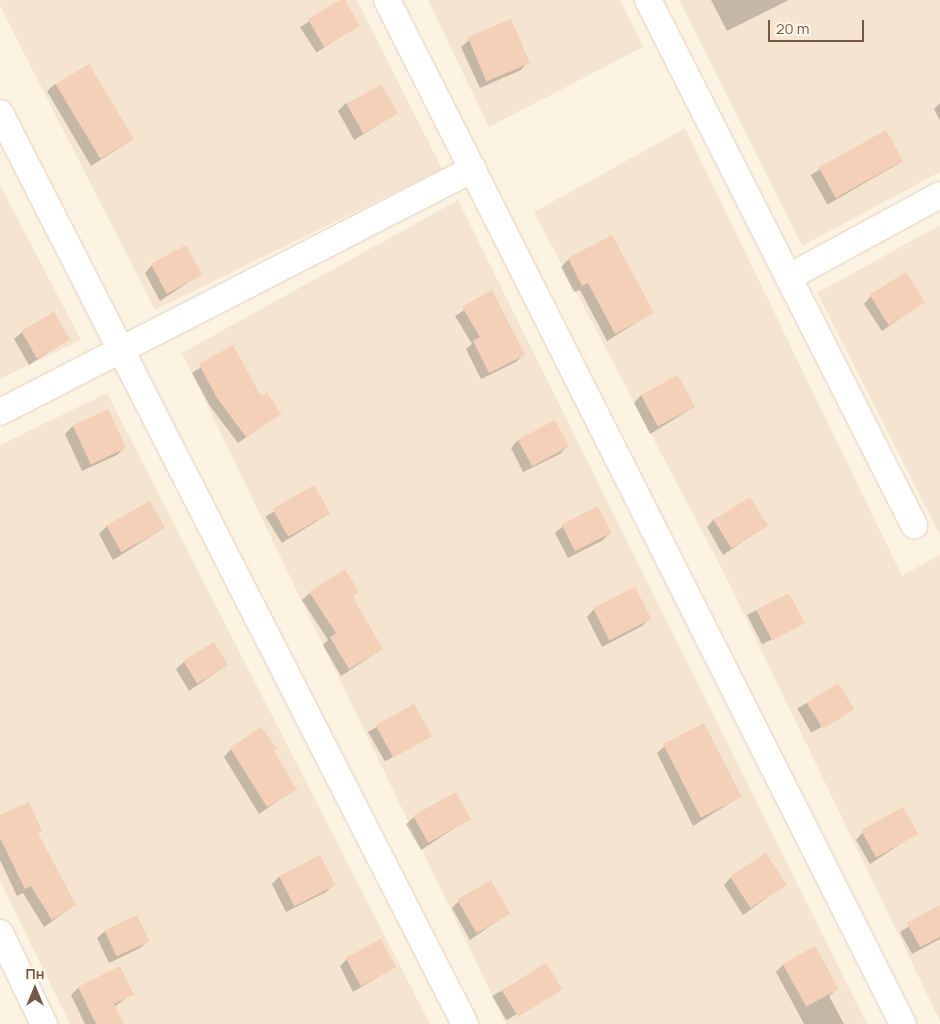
<!DOCTYPE html>
<html>
<head>
<meta charset="utf-8">
<style>
  body { margin:0 }
  #map { position:relative; width:940px; height:1024px; overflow:hidden; background:#fdf3e2; font-family:Manrope,sans-serif }
  div>[style] { position:absolute }
  .residential>* { inset:0; background:#f5e5d0 }
  .shadow>* { inset:0; background:#0003; transform-origin:0 0 }
  .building>* { inset:0; background:#f4d0b8; transform-origin:0 0 }
  .roads { filter:drop-shadow(0 0 1px #e2cfbd) drop-shadow(0 0 1px #e2cfbd) }
  .street>* { height:26px; margin:-13px; padding:0 13px; transform-origin:13px; border-radius:13px; background:#fff }
  span { translate:-50% -50%; white-space:nowrap; text-align:center; line-height:1.15; -webkit-text-stroke:4px #fff7e9; paint-order:stroke }
  .north { position:absolute; left:10px; top:964px; width:50px; height:50px; -webkit-text-stroke:4px #fff7e9; paint-order:stroke; rotate:0deg; font-size:14px; font-weight:700; line-height:20px; text-align:center; color:#765847 }
  .north::after { content:''; display:block; margin:auto; width:18px; height:22px; background:#765847; clip-path:polygon(50% 0,100% 100%,50% 72%,0 100%) }
  .scale { position:absolute; left:768px; top:20px; width:96px; height:22px; box-sizing:border-box; border:2px solid #765847; border-top:0; padding-left:6px; font-size:15px; line-height:18px; white-space:nowrap; color:#765847; -webkit-text-stroke:4px #fff7e9; paint-order:stroke }
</style>
</head>
<body>
<div id="map">
  <div class="residential">
    <div style="clip-path:polygon(0 0,357px 0,442px 169px,155px 310px,0 6px)"></div>
    <div style="clip-path:polygon(428px 0,620px 0,643px 47px,489px 127px)"></div>
    <div style="clip-path:polygon(679px 0,940px 0,940px 172px,802px 246px)"></div>
    <div style="clip-path:polygon(685px 128px,902px 576px,940px 554px,940px 1021px,723px 571px,534px 212px)"></div>
    <div style="clip-path:polygon(0 185px,81px 340px,0 379px)"></div>
    <div style="clip-path:polygon(458px 200px,689px 666px,867px 1024px,506px 1024px,182px 353px)"></div>
    <div style="clip-path:polygon(940px 225px,940px 535px,817px 293px)"></div>
    <div style="clip-path:polygon(107px 393px,430px 1024px,70px 1024px,0 881px,0 445px)"></div>
  </div>
  <div class="shadow">
    <div style="left:342px;top:0;width:30px;height:50px;rotate:57deg"></div>
    <div style="clip-path:polygon(711px 0,789px 0,727px 31px)"></div>
    <div style="clip-path:polygon(469px 40px,528px 62px,521px 70px,480px 88px,461px 47px)"></div>
    <div style="clip-path:polygon(55px 84px,133px 139px,91px 166px,47px 91px)"></div>
    <div style="clip-path:polygon(346px 103px,396px 114px,354px 140px,338px 111px)"></div>
    <div style="clip-path:polygon(940px 103px,940px 121px,934px 109px)"></div>
    <div style="left:885px;top:132px;width:34px;height:86px;rotate:60deg"></div>
    <div style="clip-path:polygon(569px 259px,652px 313px,607px 341px,580px 290px,574px 292px,561px 267px)"></div>
    <div style="clip-path:polygon(152px 265px,201px 274px,160px 301px,145px 273px)"></div>
    <div style="clip-path:polygon(492px 292px,524px 354px,516px 362px,481px 379px,466px 349px,472px 344px,455px 316px)"></div>
    <div style="clip-path:polygon(871px 296px,923px 302px,882px 331px,864px 304px)"></div>
    <div style="clip-path:polygon(22px 332px,69px 339px,29px 365px,14px 339px)"></div>
    <div style="clip-path:polygon(233px 347px,261px 398px,280px 413px,238px 443px,210px 406px,192px 373px)"></div>
    <div style="clip-path:polygon(641px 395px,694px 407px,650px 434px,634px 403px)"></div>
    <div style="clip-path:polygon(73px 426px,124px 448px,117px 455px,82px 471px,65px 434px)"></div>
    <div style="clip-path:polygon(518px 440px,567px 446px,560px 454px,523px 472px,511px 448px)"></div>
    <div style="left:313px;top:487px;width:31px;height:56px;rotate:58deg"></div>
    <div style="clip-path:polygon(714px 519px,766px 526px,723px 555px,707px 527px)"></div>
    <div style="clip-path:polygon(107px 526px,164px 528px,113px 560px,99px 534px)"></div>
    <div style="clip-path:polygon(563px 526px,610px 533px,603px 540px,568px 558px,555px 533px)"></div>
    <div style="clip-path:polygon(357px 592px,352px 597px,382px 649px,341px 676px,323px 645px,328px 640px,302px 600px,310px 593px)"></div>
    <div style="left:788px;top:594px;width:33px;height:46px;rotate:63deg"></div>
    <div style="clip-path:polygon(594px 609px,650px 618px,642px 626px,602px 647px,587px 617px)"></div>
    <div style="clip-path:polygon(184px 662px,227px 665px,189px 691px,176px 669px)"></div>
    <div style="left:838px;top:685px;width:28px;height:47px;rotate:60deg"></div>
    <div style="left:413px;top:706px;width:34px;height:52px;rotate:60deg"></div>
    <div style="clip-path:polygon(665px 746px,741px 796px,693px 826px,657px 753px)"></div>
    <div style="clip-path:polygon(231px 749px,273px 751px,295px 789px,259px 814px,224px 757px)"></div>
    <div style="clip-path:polygon(0 817px,41px 831px,37px 834px,75px 905px,44px 927px,23px 893px,17px 896px,0 860px)"></div>
    <div style="clip-path:polygon(414px 817px,470px 818px,421px 850px,406px 824px)"></div>
    <div style="clip-path:polygon(863px 832px,917px 833px,870px 864px,856px 840px)"></div>
    <div style="clip-path:polygon(279px 877px,333px 885px,326px 892px,286px 912px,272px 884px)"></div>
    <div style="clip-path:polygon(731px 877px,785px 885px,743px 915px,724px 885px)"></div>
    <div style="clip-path:polygon(459px 901px,509px 913px,470px 940px,452px 908px)"></div>
    <div style="clip-path:polygon(940px 907px,940px 939px,912px 954px,900px 932px)"></div>
    <div style="clip-path:polygon(105px 931px,147px 941px,140px 948px,109px 963px,97px 938px)"></div>
    <div style="clip-path:polygon(347px 959px,394px 967px,353px 992px,340px 966px)"></div>
    <div style="left:546px;top:965px;width:28px;height:62px;rotate:60deg"></div>
    <div style="clip-path:polygon(783px 965px,837px 989px,829px 996px,844px 1024px,804px 1024px,776px 972px)"></div>
    <div style="clip-path:polygon(119px 968px,132px 994px,114px 1007px,123px 1024px,85px 1024px,71px 995px,78px 988px)"></div>
  </div>
  <div class="building">
    <div style="clip-path:polygon(340px 0,345px 0,360px 26px,324px 47px,308px 19px)"></div>
    <div style="left:511px;top:19px;width:48px;height:47px;rotate:67deg"></div>
    <div style="left:89px;top:64px;width:87px;height:39px;rotate:59deg"></div>
    <div style="left:381px;top:84px;width:34px;height:40px;rotate:60deg"></div>
    <div style="left:886px;top:130px;width:35px;height:77px;rotate:61deg"></div>
    <div style="clip-path:polygon(612px 235px,654px 313px,615px 334px,588px 283px,582px 286px,568px 258px)"></div>
    <div style="left:186px;top:245px;width:34px;height:40px;rotate:62deg"></div>
    <div style="left:906px;top:272px;width:36px;height:43px;rotate:58deg"></div>
    <div style="clip-path:polygon(492px 290px,525px 355px,489px 373px,473px 341px,480px 337px,462px 307px)"></div>
    <div style="left:54px;top:312px;width:32px;height:38px;rotate:60deg"></div>
    <div style="clip-path:polygon(233px 345px,261px 396px,267px 392px,281px 414px,246px 437px,217px 398px,199px 364px)"></div>
    <div style="left:678px;top:375px;width:36px;height:42px;rotate:62deg"></div>
    <div style="left:108px;top:409px;width:43px;height:39px;rotate:65deg"></div>
    <div style="left:555px;top:420px;width:30px;height:42px;rotate:62deg"></div>
    <div style="left:314px;top:485px;width:32px;height:48px;rotate:60deg"></div>
    <div style="left:750px;top:497px;width:34px;height:43px;rotate:58deg"></div>
    <div style="left:150px;top:501px;width:31px;height:50px;rotate:61deg"></div>
    <div style="left:598px;top:506px;width:30px;height:41px;rotate:63deg"></div>
    <div style="clip-path:polygon(345px 569px,359px 592px,352px 596px,383px 649px,349px 669px,330px 637px,336px 633px,309px 592px)"></div>
    <div style="left:635px;top:587px;width:36px;height:47px;rotate:63deg"></div>
    <div style="left:789px;top:593px;width:34px;height:37px;rotate:62deg"></div>
    <div style="left:214px;top:642px;width:27px;height:36px;rotate:59deg"></div>
    <div style="left:838px;top:683px;width:31px;height:37px;rotate:58deg"></div>
    <div style="left:414px;top:704px;width:37px;height:44px;rotate:61deg"></div>
    <div style="left:704px;top:723px;width:83px;height:46px;rotate:63deg"></div>
    <div style="clip-path:polygon(261px 727px,277px 749px,274px 751px,297px 790px,267px 807px,230px 748px)"></div>
    <div style="left:456px;top:792px;width:31px;height:49px;rotate:61deg"></div>
    <div style="clip-path:polygon(29px 802px,42px 831px,38px 833px,76px 905px,52px 920px,31px 886px,25px 889px,0 838px,0 815px)"></div>
    <div style="left:903px;top:807px;width:31px;height:48px;rotate:61deg"></div>
    <div style="left:766px;top:853px;width:38px;height:43px;rotate:57deg"></div>
    <div style="left:320px;top:855px;width:34px;height:46px;rotate:63deg"></div>
    <div style="left:491px;top:880px;width:39px;height:39px;rotate:60deg"></div>
    <div style="clip-path:polygon(940px 905px,940px 937px,920px 947px,907px 923px)"></div>
    <div style="left:137px;top:915px;width:29px;height:36px;rotate:65deg"></div>
    <div style="left:381px;top:939px;width:32px;height:40px;rotate:62deg"></div>
    <div style="left:815px;top:946px;width:49px;height:37px;rotate:61deg"></div>
    <div style="left:546px;top:963px;width:31px;height:52px;rotate:58deg"></div>
    <div style="clip-path:polygon(120px 966px,134px 995px,114px 1004px,124px 1024px,96px 1024px,78px 987px)"></div>
  </div>
  <div class="roads">
    <div class="street">
      <div style="left:387px;top:0;width:1147px;rotate:63.26deg"></div>
      <div style="left:648px;top:0;width:589px;rotate:63.13deg"></div>
      <div style="left:0;top:113px;width:1023px;rotate:62.96deg"></div>
      <div style="left:789px;top:277px;width:172px;rotate:-28.5deg"></div>
      <div style="left:0;top:412px;width:532px;rotate:-27.19deg"></div>
      <div style="left:0;top:933px;width:101px;rotate:64.2deg"></div>
    </div>
  </div>
  <div class="north">Пн</div>
  <div class="scale">20 m</div>
</div>
</body>
</html>
